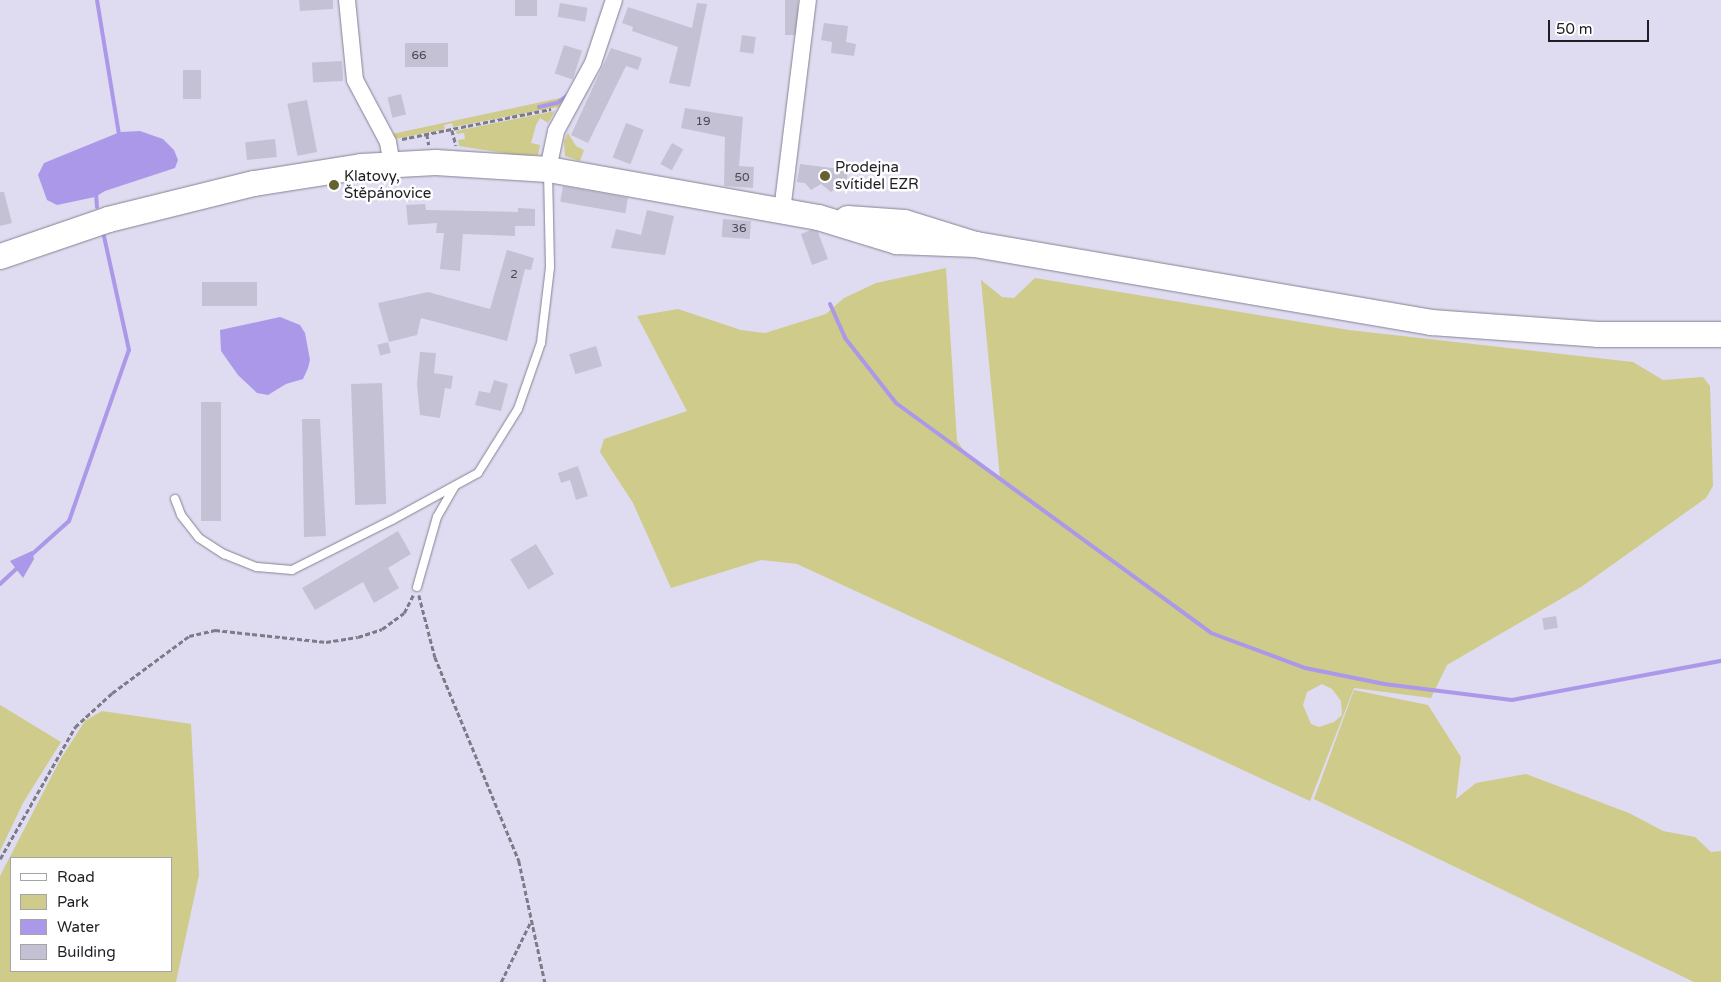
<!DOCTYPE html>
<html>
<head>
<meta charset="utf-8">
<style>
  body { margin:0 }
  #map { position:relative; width:1721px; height:982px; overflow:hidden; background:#dfdbf0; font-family:"Varela Round",sans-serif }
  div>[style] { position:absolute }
  .green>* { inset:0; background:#cecb8b }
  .water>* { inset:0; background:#ac98e9 }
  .stream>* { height:4px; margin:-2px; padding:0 2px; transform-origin:2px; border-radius:2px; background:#ac98e9 }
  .building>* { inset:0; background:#c5c1d5; transform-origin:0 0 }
  .path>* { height:2.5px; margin-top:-1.25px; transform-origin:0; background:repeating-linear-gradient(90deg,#7e7b89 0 5px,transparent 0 7.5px) }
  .roads { filter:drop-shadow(0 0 1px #868294) drop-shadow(0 0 1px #868294) }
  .service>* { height:8px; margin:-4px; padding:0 4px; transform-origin:4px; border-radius:4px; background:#fff }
  .minor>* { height:16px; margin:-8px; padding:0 8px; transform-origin:8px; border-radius:8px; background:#fff }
  .primary>* { height:25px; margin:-12.5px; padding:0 12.5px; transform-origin:12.5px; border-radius:12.5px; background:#fff }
  .dots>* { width:14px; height:14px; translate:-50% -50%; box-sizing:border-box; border:2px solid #fff; border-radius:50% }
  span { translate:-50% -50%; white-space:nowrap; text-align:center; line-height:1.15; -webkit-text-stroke:5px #fff; paint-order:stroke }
  .number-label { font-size:12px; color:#484751 }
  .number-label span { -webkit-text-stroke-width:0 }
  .poi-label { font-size:15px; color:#1f1e25 }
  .left { translate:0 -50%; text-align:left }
  .legend { position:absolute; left:10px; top:857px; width:162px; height:115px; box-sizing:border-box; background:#fff; border:1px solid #a5a5a8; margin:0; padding:6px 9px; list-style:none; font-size:15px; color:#1f1e25 }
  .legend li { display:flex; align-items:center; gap:10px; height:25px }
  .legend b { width:25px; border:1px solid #a5a5a8 }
  .scale { position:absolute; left:1548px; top:20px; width:101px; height:22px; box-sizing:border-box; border:2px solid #1f1e25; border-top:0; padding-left:6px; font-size:15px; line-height:18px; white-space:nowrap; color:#1f1e25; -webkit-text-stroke:4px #fff; paint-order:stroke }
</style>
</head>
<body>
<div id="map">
  <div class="green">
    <div style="clip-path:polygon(560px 98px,568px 99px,563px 106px,453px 127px,452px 123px,444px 125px,445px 129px,395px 139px,392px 134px)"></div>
    <div style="clip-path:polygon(555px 111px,548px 123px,540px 118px,536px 125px,531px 143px,540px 145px,538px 155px,522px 156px,459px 146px,458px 140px,465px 139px,464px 133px,457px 134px,456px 131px)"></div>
    <div style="clip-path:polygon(568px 133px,576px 146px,584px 150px,580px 161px,565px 156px,564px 141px)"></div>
    <div style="clip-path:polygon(evenodd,946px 268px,957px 441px,965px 452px,1000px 478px,981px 280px,1002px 297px,1014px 298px,1035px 278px,1349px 330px,1633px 362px,1663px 380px,1703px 377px,1710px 386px,1713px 486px,1706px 498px,1581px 587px,1447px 665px,1431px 698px,1354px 688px,1310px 801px,797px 564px,761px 560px,671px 588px,633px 503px,600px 452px,604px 439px,687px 411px,637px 316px,678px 309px,741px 330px,765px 333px,826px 314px,844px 298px,876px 283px,946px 268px,1322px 684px,1332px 689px,1341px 701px,1342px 715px,1334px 722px,1319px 727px,1311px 724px,1303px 705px,1307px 692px,1322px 684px)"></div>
    <div style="clip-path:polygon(1354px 690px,1428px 705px,1461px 757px,1456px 799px,1476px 783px,1526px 774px,1629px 813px,1663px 831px,1695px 837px,1711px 852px,1721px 851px,1721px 982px,1694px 982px,1314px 799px)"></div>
    <div style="clip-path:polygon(0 705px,61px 742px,23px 803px,0 851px)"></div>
    <div style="clip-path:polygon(evenodd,102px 711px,191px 724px,199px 875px,176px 982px,0 982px,0 876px,60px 760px,85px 721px,102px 711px,11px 858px,171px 858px,171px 971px,11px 971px,11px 858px)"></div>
  </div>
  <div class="water">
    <div style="clip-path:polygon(140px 131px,163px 139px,174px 150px,178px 160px,175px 168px,105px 191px,95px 197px,57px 205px,47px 200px,38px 175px,44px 163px,120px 132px)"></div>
    <div style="clip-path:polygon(280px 317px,300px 325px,305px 333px,310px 360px,308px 368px,303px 379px,286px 384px,268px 395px,257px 393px,238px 375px,221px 351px,220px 330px)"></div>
    <div style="clip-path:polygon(32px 551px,34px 559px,23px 578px,10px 561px)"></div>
  </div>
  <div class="stream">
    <div style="left:97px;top:0;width:137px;rotate:80.7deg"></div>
    <div style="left:539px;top:107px;width:18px;rotate:-13deg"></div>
    <div style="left:557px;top:103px;width:14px;rotate:-36deg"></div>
    <div style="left:96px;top:193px;width:14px;rotate:86deg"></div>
    <div style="left:830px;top:304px;width:37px;rotate:66deg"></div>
    <div style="left:845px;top:338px;width:83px;rotate:51.9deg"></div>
    <div style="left:896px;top:403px;width:390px;rotate:36.1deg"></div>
    <div style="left:1211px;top:633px;width:100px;rotate:20.4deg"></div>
    <div style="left:1305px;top:668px;width:81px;rotate:11.4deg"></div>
    <div style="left:1384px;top:684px;width:129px;rotate:7.1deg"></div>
    <div style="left:1512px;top:700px;width:213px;rotate:-10.6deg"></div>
    <div style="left:30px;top:556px;width:52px;rotate:-41.9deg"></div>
    <div style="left:69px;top:521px;width:181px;rotate:-70.7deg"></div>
    <div style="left:129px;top:350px;width:117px;rotate:-102.4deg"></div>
    <div style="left:0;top:584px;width:25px;rotate:-43deg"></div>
  </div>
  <div class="building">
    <div style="clip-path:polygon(299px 0,333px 0,333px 9px,300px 11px)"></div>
    <div style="left:515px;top:0;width:22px;height:16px"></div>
    <div style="left:785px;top:0;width:13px;height:35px"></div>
    <div style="left:560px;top:3px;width:28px;height:14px;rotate:10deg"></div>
    <div style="clip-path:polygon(697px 3px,707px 4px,690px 87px,669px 83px,678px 47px,632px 31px,633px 27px,622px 23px,628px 7px,692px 28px)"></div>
    <div style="clip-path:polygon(824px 23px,848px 26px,846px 42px,856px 44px,854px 56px,831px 53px,832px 42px,821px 40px)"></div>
    <div style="left:742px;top:35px;width:14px;height:17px;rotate:8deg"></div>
    <div style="left:448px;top:43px;width:24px;height:43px;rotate:90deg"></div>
    <div style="left:564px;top:45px;width:19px;height:30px;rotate:18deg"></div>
    <div style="clip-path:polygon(611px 48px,642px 58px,638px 70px,626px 66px,588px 143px,571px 135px)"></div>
    <div style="left:342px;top:61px;width:20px;height:30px;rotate:87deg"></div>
    <div style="left:201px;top:70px;width:29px;height:18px;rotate:90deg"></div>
    <div style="left:401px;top:94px;width:21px;height:14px;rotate:76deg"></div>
    <div style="left:307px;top:100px;width:53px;height:20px;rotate:79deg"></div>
    <div style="clip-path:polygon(685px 108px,743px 117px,739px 166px,754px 167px,753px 188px,724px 186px,725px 137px,681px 128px)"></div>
    <div style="left:626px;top:123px;width:19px;height:37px;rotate:21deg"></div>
    <div style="left:275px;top:139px;width:18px;height:30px;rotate:84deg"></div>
    <div style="left:672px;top:143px;width:13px;height:24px;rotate:29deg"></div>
    <div style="clip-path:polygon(800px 164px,848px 170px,846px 188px,838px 187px,831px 192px,821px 184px,811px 190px,805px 183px,797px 182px)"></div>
    <div style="left:563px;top:186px;width:66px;height:16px;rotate:10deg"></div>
    <div style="clip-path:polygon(0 192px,4px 192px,12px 223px,0 226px)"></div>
    <div style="clip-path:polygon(425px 204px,426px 210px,518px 212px,518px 208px,535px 209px,535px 226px,515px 226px,515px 236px,463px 234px,460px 271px,440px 269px,444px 233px,436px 233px,437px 223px,408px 225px,406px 205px)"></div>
    <div style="clip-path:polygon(647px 210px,674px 216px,665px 255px,611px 248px,616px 229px,641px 235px)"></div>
    <div style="left:723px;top:219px;width:28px;height:18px;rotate:4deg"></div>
    <div style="clip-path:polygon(811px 230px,818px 232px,828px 259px,812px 265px,801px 234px)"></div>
    <div style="clip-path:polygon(507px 250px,534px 258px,531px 270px,525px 269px,507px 341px,421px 318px,417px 335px,389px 342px,378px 303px,428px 292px,490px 309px)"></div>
    <div style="left:257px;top:282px;width:24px;height:55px;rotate:90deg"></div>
    <div style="left:388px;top:342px;width:11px;height:11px;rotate:75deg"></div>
    <div style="left:596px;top:346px;width:21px;height:28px;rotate:73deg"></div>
    <div style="clip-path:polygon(420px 352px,436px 353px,434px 373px,453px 376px,451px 389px,445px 388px,440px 418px,420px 415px,417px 384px)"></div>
    <div style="clip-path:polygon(494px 380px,508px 384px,501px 411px,475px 405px,479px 391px,490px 393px)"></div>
    <div style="left:382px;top:383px;width:121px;height:31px;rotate:88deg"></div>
    <div style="left:201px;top:402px;width:20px;height:119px"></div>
    <div style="clip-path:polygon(302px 419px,320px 419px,326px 536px,304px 537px)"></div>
    <div style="clip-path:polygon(578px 466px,588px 496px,576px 500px,570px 480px,561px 483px,558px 473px)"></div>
    <div style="clip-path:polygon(398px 531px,411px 554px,388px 568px,399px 588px,374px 603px,363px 582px,315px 610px,302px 588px)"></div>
    <div style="left:536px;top:544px;width:35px;height:30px;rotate:59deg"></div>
    <div style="left:1556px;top:616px;width:12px;height:14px;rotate:81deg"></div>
  </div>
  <div class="path">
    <div style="left:452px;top:130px;width:16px;rotate:75deg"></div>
    <div style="left:427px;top:134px;width:11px;rotate:80deg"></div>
    <div style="left:402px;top:139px;width:152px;rotate:-11.4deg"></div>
    <div style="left:419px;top:595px;width:64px;rotate:75.5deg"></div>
    <div style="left:435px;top:657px;width:221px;rotate:67.6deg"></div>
    <div style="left:519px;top:861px;width:124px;rotate:77.9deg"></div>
    <div style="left:0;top:859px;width:152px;rotate:-60.4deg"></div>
    <div style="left:75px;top:727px;width:50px;rotate:-42.6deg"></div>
    <div style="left:112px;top:693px;width:96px;rotate:-36.5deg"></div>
    <div style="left:189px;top:636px;width:27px;rotate:-13deg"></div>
    <div style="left:215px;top:630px;width:112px;rotate:6.2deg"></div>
    <div style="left:326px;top:642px;width:32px;rotate:-9deg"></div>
    <div style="left:358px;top:637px;width:25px;rotate:-18deg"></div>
    <div style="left:382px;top:629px;width:27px;rotate:-36deg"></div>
    <div style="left:404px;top:613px;width:20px;rotate:-63deg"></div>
    <div style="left:501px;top:982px;width:66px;rotate:-63.8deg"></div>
  </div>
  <div class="roads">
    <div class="service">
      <div style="left:175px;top:499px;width:17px;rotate:69deg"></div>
      <div style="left:181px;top:515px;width:29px;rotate:52deg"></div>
      <div style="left:199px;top:538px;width:30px;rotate:33deg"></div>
      <div style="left:224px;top:554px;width:35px;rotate:22deg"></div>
      <div style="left:257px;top:567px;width:35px;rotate:5deg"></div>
      <div style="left:292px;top:570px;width:112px;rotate:-26.6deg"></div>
      <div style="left:392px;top:520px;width:98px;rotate:-28.7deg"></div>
      <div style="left:478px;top:473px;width:75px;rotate:-58deg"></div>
      <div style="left:518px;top:409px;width:70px;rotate:-70.8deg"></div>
      <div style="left:541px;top:343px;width:77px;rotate:-83.2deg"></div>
      <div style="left:550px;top:267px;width:94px;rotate:-91.2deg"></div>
      <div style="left:417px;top:587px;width:73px;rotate:-74.1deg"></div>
      <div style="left:437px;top:517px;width:36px;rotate:-60deg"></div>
    </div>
    <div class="minor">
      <div style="left:347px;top:0;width:80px;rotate:84.3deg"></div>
      <div style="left:355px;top:80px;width:70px;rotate:62deg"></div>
      <div style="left:388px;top:142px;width:22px;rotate:80deg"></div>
      <div style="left:548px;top:169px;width:39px;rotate:-78deg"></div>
      <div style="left:556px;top:131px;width:77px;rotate:-61.4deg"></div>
      <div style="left:593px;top:63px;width:66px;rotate:-71.6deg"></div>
      <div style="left:782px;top:211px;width:213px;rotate:-83deg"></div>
    </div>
    <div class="primary">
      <div style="left:847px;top:218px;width:57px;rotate:4deg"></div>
      <div style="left:904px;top:222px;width:74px;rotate:17.2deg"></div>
      <div style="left:975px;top:244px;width:463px;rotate:9.7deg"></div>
      <div style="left:1431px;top:322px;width:166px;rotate:4.1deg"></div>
      <div style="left:1597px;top:334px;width:124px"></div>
      <div style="left:0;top:256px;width:114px;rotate:-18.9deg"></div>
      <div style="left:108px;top:219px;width:150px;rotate:-13.9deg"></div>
      <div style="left:254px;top:183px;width:108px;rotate:-9deg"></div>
      <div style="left:361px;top:166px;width:74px;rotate:-3.1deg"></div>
      <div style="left:435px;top:162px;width:113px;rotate:3.5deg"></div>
      <div style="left:548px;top:169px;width:274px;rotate:10.1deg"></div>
      <div style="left:818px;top:217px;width:82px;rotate:17.1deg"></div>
      <div style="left:896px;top:241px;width:79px;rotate:2.2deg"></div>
    </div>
  </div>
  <div class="dots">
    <div style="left:825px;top:176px;background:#65622e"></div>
    <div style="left:334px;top:185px;background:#65622e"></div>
  </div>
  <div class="number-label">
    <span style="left:419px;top:56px">66</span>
    <span style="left:703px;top:122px">19</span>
    <span style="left:742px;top:178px">50</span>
    <span style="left:739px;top:229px">36</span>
    <span style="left:514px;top:275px">2</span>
  </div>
  <div class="poi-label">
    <span class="left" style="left:835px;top:176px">Prodejna<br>svítidel EZR</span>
    <span class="left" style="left:344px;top:185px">Klatovy,<br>Štěpánovice</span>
  </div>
  <ul class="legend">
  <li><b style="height:6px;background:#fff"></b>Road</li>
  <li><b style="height:14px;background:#cecb8b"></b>Park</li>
  <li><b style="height:14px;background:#ac98e9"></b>Water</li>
  <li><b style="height:14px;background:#c5c1d5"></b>Building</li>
  </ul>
  <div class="scale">50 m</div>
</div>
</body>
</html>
